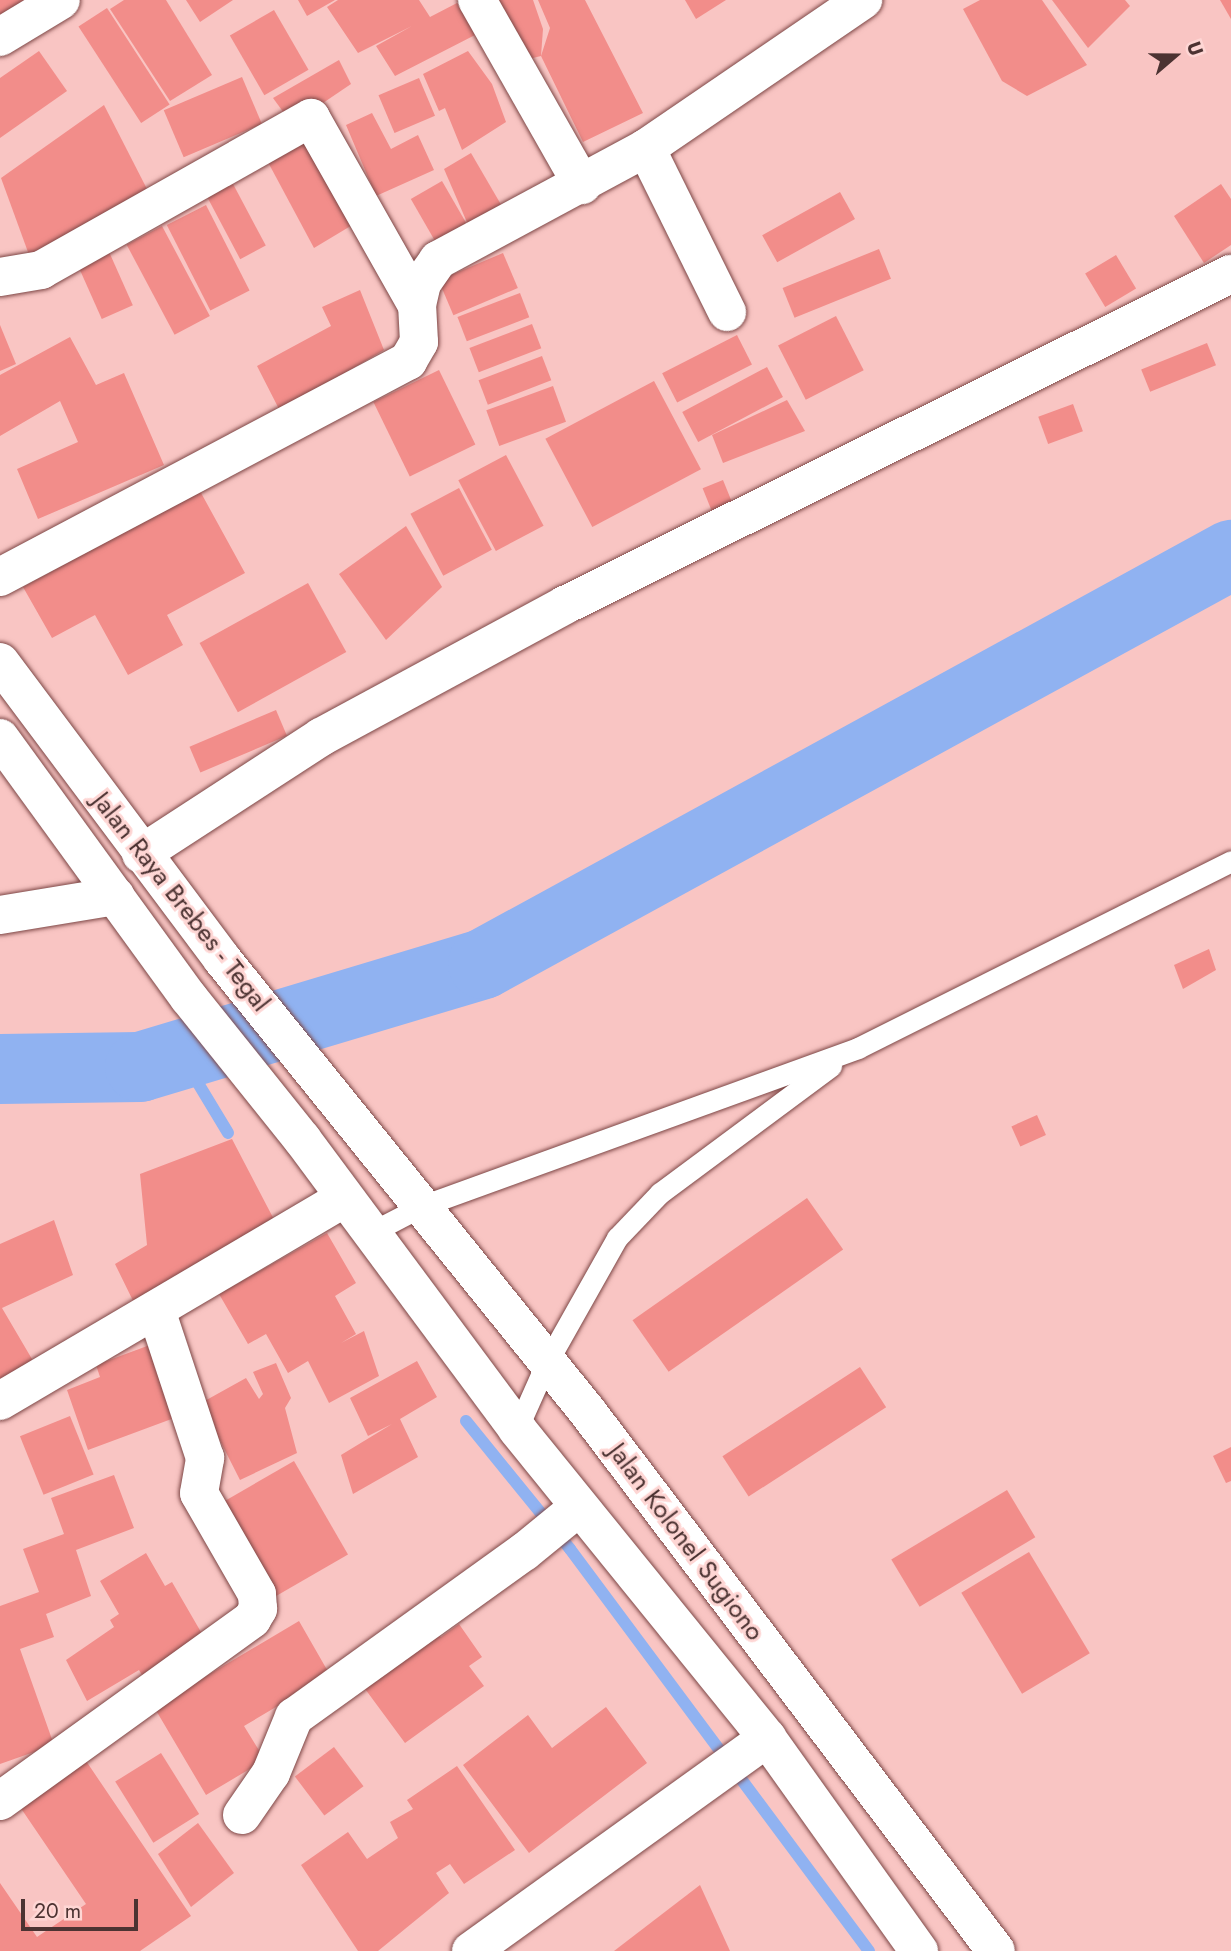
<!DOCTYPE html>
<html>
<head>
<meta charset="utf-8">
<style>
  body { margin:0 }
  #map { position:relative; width:1231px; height:1951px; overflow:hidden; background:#f9c5c3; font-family:Jost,sans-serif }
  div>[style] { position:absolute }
  .stream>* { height:12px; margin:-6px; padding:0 6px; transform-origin:6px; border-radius:6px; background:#90b2f1 }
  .river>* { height:70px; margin:-35px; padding:0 35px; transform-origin:35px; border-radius:35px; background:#90b2f1 }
  .building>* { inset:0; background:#f28d8a; transform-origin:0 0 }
  .roads { filter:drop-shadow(0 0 2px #7d4746) drop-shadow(0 0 2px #7d4746) }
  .lane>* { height:21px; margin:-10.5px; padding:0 10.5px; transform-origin:10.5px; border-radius:10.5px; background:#fff }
  .street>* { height:38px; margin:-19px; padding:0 19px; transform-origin:19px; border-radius:19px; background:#fff }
  .highway>* { height:38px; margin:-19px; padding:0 19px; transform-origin:19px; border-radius:19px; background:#fff }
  span { translate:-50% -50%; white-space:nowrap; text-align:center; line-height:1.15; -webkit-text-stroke:6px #fed6d4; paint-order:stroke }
  .street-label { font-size:26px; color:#4c3332 }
  .north { position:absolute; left:1140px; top:21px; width:70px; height:70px; -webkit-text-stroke:5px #fed6d4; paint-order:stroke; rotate:70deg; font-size:19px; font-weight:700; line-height:28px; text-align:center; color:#4c3332 }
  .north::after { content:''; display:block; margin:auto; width:24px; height:32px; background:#4c3332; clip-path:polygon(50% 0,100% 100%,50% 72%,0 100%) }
  .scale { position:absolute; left:21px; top:1899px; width:117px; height:32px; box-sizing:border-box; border:4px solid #4c3332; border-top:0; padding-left:9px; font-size:21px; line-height:24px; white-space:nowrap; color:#4c3332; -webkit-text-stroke:5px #fed6d4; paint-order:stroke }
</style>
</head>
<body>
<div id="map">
  <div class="stream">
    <div style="left:181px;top:1055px;width:91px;rotate:58.9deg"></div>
    <div style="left:466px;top:1421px;width:165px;rotate:50.9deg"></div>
    <div style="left:570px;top:1549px;width:501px;rotate:53.36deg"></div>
  </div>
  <div class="river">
    <div style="left:0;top:1069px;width:140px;rotate:-0.8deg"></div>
    <div style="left:140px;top:1067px;width:358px;rotate:-16.7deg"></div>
    <div style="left:483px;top:964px;width:853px;rotate:-28.67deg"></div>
  </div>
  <div class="building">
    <div style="clip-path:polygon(0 0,47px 0,0 21px)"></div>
    <div style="clip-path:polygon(124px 0,166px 0,212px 75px,170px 101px,110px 9px)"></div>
    <div style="clip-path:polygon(186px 0,233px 0,200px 22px)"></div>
    <div style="clip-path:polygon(298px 0,335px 0,307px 16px)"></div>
    <div style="clip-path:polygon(338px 0,419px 0,430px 17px,457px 3px,477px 34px,395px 76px,376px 46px,412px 26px,358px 53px,327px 7px)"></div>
    <div style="clip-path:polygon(495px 0,533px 0,543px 29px,541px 56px,525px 60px)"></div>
    <div style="clip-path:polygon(538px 0,585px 0,643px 113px,583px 142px,541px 56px,550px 28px)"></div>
    <div style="clip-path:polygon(685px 0,726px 0,696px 19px)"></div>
    <div style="clip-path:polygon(980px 0,1042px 0,1087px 65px,1027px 96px,1002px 81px,963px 9px)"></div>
    <div style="clip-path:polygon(1052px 0,1125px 0,1130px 6px,1088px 48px)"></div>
    <div style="clip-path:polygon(1220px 0,1231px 0,1231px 19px)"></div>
    <div style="left:107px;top:8px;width:115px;height:34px;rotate:57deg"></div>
    <div style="left:274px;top:10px;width:69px;height:51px;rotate:60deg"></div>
    <div style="clip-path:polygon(39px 51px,67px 91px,0 138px,0 78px)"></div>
    <div style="clip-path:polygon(468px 51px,492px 84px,506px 122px,462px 150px,445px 108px,439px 111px,423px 74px)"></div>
    <div style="clip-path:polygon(339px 60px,351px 84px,292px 124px,273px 98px)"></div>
    <div style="left:242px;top:77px;width:51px;height:85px;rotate:67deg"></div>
    <div style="left:419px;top:78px;width:41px;height:44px;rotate:67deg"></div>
    <div style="clip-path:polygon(104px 105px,148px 191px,32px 263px,1px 178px)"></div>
    <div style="clip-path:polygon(372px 113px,391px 149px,418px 135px,434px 170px,376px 196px,346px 125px)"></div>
    <div style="clip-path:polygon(310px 123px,354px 224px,314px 248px,262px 151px)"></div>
    <div style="clip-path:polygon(471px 153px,503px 208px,469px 227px,444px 169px)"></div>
    <div style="left:442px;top:181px;width:53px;height:36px;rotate:60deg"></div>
    <div style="left:232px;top:182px;width:72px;height:29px;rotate:62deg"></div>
    <div style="clip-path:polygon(1221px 184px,1231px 199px,1231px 245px,1204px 263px,1174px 216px)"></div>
    <div style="left:840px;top:192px;width:31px;height:89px;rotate:61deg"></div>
    <div style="left:206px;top:205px;width:96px;height:44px;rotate:63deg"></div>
    <div style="left:162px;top:226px;width:102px;height:40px;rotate:62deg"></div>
    <div style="left:106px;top:245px;width:66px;height:34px;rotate:66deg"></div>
    <div style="left:879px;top:249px;width:32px;height:104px;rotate:68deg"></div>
    <div style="left:503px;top:253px;width:38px;height:70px;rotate:67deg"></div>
    <div style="left:1116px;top:255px;width:39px;height:36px;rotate:59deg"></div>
    <div style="clip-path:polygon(360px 290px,384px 350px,280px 411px,257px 366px,331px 326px,322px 307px)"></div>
    <div style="left:520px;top:293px;width:26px;height:67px;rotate:69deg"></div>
    <div style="left:836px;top:316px;width:61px;height:65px;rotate:63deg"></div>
    <div style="left:532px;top:324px;width:26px;height:67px;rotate:69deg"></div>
    <div style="clip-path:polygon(0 325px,16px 364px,0 371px)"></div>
    <div style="left:737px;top:335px;width:33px;height:84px;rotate:63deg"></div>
    <div style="clip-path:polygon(70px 337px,96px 385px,124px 373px,164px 465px,38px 519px,17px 469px,78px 442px,60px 401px,0 436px,0 375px)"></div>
    <div style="left:1207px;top:343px;width:24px;height:71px;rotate:68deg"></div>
    <div style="left:542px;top:356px;width:26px;height:68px;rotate:69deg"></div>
    <div style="left:767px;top:367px;width:34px;height:96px;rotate:62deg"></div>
    <div style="left:439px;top:370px;width:83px;height:73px;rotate:64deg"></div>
    <div style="left:654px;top:381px;width:100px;height:123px;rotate:62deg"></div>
    <div style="left:553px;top:386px;width:38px;height:71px;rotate:70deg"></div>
    <div style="clip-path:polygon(787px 400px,805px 431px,723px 463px,712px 435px)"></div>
    <div style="left:1073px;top:404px;width:29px;height:37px;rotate:70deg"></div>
    <div style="left:506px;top:455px;width:80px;height:54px;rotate:62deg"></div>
    <div style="left:723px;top:480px;width:27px;height:22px;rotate:68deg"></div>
    <div style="left:459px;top:488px;width:70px;height:55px;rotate:62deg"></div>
    <div style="clip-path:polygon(200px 491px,245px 573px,167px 615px,183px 645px,128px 675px,95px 615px,52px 638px,23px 587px)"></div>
    <div style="clip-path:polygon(406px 526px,442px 587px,386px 640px,339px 574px)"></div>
    <div style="left:308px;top:583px;width:79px;height:124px;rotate:61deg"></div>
    <div style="left:276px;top:710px;width:28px;height:94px;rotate:67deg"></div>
    <div style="clip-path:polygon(1209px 949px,1216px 970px,1183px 989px,1174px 965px)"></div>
    <div style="left:1037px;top:1115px;width:22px;height:28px;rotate:66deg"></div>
    <div style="clip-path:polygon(232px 1139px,279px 1229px,139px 1313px,115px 1264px,147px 1245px,140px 1174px)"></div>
    <div style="left:807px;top:1198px;width:63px;height:213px;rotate:55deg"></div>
    <div style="clip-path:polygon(54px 1220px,73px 1275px,2px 1308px,39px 1371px,0 1393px,0 1244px)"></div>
    <div style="clip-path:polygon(327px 1233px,356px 1283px,335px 1296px,356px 1334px,341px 1343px,364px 1331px,379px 1376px,329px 1403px,308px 1361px,288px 1373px,266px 1334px,248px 1344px,219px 1294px)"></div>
    <div style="clip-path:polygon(158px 1342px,185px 1414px,88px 1450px,67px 1390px,100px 1377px,96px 1365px)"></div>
    <div style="clip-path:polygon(417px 1361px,437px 1397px,400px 1419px,418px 1457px,353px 1494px,341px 1455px,392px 1424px,368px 1436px,350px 1398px)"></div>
    <div style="clip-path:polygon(276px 1363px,291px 1398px,285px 1408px,297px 1453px,240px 1480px,201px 1403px,246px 1378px,259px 1399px,263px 1394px,253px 1372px)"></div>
    <div style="left:860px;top:1367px;width:48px;height:164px;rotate:57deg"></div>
    <div style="left:70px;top:1416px;width:63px;height:54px;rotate:68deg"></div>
    <div style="clip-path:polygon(1231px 1447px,1231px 1481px,1226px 1483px,1213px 1456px)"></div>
    <div style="left:294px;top:1461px;width:108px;height:94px;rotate:60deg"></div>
    <div style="clip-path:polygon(114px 1475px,134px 1528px,76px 1550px,91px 1596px,46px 1614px,54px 1637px,20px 1649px,54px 1745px,0 1764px,0 1606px,39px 1592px,23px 1549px,64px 1534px,51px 1498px)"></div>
    <div style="left:1007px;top:1490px;width:55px;height:135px;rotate:59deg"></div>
    <div style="left:1029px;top:1552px;width:118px;height:79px;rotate:59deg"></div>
    <div style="clip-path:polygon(146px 1553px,165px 1586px,172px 1582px,205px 1639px,145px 1680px,139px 1670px,87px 1701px,66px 1660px,114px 1627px,110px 1620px,119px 1614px,100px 1581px)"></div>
    <div style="clip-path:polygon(299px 1621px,330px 1675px,244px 1726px,265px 1760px,206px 1795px,154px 1707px)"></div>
    <div style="clip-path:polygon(459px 1624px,482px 1657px,469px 1666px,484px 1686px,405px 1743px,357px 1678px,426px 1628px,441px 1637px)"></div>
    <div style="clip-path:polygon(606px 1707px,647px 1763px,529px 1853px,463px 1765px,528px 1715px,552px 1748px)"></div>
    <div style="left:334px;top:1747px;width:49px;height:49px;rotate:53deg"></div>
    <div style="left:161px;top:1753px;width:72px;height:54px;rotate:58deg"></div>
    <div style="clip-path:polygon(82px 1755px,191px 1916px,140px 1951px,0 1951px,0 1883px,37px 1937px,86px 1904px,16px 1801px)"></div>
    <div style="clip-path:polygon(457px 1766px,515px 1850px,464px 1884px,450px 1864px,436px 1873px,449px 1893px,378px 1951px,358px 1951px,301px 1865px,348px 1832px,367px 1859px,398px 1838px,390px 1822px,413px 1809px,407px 1800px)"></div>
    <div style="clip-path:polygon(198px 1823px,234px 1873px,191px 1907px,158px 1854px)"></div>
    <div style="clip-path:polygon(700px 1885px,730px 1951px,614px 1951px)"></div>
  </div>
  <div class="roads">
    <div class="lane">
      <div style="left:370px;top:1233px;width:59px;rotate:-27.4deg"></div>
      <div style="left:422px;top:1206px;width:464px;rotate:-19.9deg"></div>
      <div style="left:858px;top:1048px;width:417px;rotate:-26.6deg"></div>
      <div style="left:517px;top:1429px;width:71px;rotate:-66deg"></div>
      <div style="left:546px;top:1364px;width:145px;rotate:-60.6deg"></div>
      <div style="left:617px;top:1238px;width:62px;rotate:-46.3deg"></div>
      <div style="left:660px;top:1193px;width:213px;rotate:-36.6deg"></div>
    </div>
    <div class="street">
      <div style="left:477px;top:0;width:213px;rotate:60.4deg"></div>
      <div style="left:0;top:37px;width:71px;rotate:-31.2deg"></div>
      <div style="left:646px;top:148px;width:183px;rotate:63.7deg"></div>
      <div style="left:0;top:277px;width:42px;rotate:-9.7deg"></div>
      <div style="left:41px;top:270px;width:310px;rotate:-29.4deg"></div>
      <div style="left:311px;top:118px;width:215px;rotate:60.5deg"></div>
      <div style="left:0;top:577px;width:462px;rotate:-27.9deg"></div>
      <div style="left:408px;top:361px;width:22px;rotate:-60deg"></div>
      <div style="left:419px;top:342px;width:37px;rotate:-93deg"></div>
      <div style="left:417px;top:305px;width:23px;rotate:-77deg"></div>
      <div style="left:422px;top:283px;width:28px;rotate:-55deg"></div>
      <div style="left:438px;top:260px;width:236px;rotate:-28.3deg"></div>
      <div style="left:646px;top:148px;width:263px;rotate:-34.3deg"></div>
      <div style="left:141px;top:854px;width:215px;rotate:-33deg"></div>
      <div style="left:321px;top:737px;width:277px;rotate:-28.4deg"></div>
      <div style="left:565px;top:605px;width:744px;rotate:-26.43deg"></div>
      <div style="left:0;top:915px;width:117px;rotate:-9.4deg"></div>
      <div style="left:0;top:1401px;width:399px;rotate:-30.5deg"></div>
      <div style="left:0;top:1801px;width:311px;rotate:-35.8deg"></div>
      <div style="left:252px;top:1619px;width:12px;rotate:-59deg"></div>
      <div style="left:258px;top:1609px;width:15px;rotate:-94deg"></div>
      <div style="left:257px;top:1594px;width:116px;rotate:-119.9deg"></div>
      <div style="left:199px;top:1493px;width:36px;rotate:-80deg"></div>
      <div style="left:205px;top:1458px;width:156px;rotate:-108.3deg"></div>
      <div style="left:242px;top:1815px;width:51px;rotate:-55.4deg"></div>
      <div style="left:271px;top:1773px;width:61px;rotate:-67.7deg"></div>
      <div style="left:294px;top:1717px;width:283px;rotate:-35.7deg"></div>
      <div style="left:524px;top:1552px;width:71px;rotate:-39.3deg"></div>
      <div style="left:471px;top:1951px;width:365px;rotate:-35.7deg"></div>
    </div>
    <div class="highway">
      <div style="left:0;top:662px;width:371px;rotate:53.2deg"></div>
      <div style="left:222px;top:959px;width:581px;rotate:51.08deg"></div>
      <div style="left:587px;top:1411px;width:677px;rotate:52.86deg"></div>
      <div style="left:0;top:738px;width:321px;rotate:54deg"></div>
      <div style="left:189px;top:998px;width:181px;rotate:51.3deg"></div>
      <div style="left:302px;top:1139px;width:361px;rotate:53.4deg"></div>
      <div style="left:517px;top:1429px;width:397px;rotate:51deg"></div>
      <div style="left:767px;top:1738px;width:262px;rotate:54.5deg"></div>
    </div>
  </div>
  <div class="street-label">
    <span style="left:181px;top:902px;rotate:52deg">Jalan Raya Brebes - Tegal</span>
    <span style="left:686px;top:1542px;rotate:53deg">Jalan Kolonel Sugiono</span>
  </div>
  <div class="north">U</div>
  <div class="scale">20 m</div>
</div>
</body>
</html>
